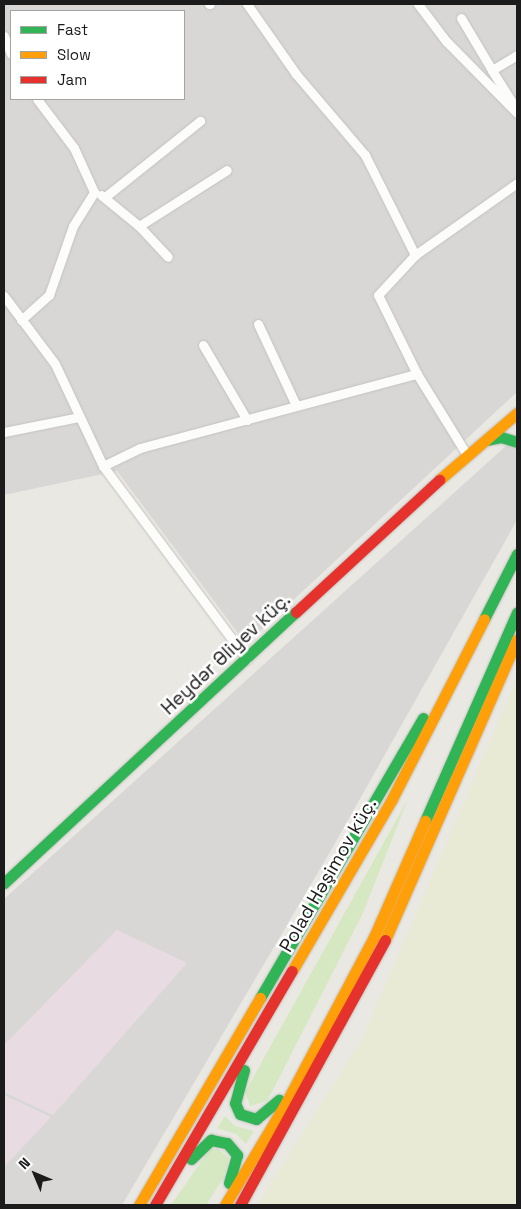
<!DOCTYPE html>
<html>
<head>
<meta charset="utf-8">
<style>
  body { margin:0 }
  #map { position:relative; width:521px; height:1209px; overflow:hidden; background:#eae8e3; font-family:"Space Grotesk",sans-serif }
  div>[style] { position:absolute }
  .residential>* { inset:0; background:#d9d7d5 }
  .industrial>* { inset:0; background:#e8dce2 }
  .farmland>* { inset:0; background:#e9ead6 }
  .grass>* { inset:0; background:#d6e8c1 }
  .roads { filter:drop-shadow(0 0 1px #c2c2bf) drop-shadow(0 0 1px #c2c2bf) }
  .street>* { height:9px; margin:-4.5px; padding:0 4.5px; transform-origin:4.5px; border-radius:4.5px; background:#fcfcfb }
  .fast>* { height:11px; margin:-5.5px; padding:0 5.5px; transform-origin:5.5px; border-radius:5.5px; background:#30b455 }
  .slow>* { height:11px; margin:-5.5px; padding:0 5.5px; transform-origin:5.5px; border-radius:5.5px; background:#ff9f0a }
  .jam>* { height:11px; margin:-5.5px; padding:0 5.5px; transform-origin:5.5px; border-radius:5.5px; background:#e5322d }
  span { translate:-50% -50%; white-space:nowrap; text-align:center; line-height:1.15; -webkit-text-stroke:5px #fff; paint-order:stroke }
  .street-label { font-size:19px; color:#1b1b1b }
  .frame { position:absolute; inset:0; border:5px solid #1b1b1b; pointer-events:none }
  .legend { position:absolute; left:10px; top:10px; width:175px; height:90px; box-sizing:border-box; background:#fff; border:1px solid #a4a4a4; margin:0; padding:6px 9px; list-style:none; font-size:15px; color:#1b1b1b }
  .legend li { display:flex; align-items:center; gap:10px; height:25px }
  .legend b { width:25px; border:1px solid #a4a4a4 }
  .north { position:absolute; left:10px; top:1149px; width:50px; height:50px; -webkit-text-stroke:4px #fff; paint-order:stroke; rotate:315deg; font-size:14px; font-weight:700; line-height:20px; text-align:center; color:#1b1b1b }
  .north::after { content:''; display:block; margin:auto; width:18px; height:22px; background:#1b1b1b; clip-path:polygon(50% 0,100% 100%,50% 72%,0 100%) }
</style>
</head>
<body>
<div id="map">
  <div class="residential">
    <div style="clip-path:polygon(evenodd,4px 4px,517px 4px,517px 392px,246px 644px,117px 471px,4px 495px,4px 4px,11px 11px,184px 11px,184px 99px,11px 99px,11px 11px)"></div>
    <div style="clip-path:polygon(517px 436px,517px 520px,330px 852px,122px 1205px,4px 1205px,4px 899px)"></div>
  </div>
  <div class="industrial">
    <div style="clip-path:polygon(117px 930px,187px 963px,53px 1115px,4px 1092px,4px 1045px)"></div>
    <div style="clip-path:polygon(4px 1095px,51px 1117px,4px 1167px)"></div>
  </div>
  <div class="farmland">
    <div style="clip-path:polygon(517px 678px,517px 1205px,257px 1205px,362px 1039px)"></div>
  </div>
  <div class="grass">
    <div style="clip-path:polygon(408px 799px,363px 913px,274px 1088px,267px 1101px,250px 1106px,245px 1092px)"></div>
    <div style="clip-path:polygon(225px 1116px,235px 1126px,254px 1131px,246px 1144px,236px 1134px,217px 1128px)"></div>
    <div style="clip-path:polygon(210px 1149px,218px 1149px,229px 1158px,224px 1177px,206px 1205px,171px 1205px)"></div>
  </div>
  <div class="roads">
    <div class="street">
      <div style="left:209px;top:4px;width:1px"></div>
      <div style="left:247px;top:4px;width:85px;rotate:55deg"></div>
      <div style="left:296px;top:74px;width:106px;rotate:49.6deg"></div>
      <div style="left:365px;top:155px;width:112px;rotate:63.4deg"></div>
      <div style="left:418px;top:4px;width:46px;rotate:52.9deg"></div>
      <div style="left:446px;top:41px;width:101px;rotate:45.4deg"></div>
      <div style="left:461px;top:18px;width:61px;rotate:59.2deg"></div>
      <div style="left:4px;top:36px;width:19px;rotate:69deg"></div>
      <div style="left:513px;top:104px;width:40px;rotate:-122deg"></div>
      <div style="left:492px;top:70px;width:29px;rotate:-31deg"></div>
      <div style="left:101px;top:195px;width:49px;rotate:39.2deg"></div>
      <div style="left:139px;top:226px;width:42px;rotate:46.9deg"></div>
      <div style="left:105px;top:197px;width:122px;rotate:-38.7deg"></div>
      <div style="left:139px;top:226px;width:104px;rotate:-32.5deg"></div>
      <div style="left:4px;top:296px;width:85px;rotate:53.1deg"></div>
      <div style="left:55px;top:364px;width:113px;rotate:64.8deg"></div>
      <div style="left:103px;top:466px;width:241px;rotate:53.3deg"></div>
      <div style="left:21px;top:320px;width:38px;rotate:-42deg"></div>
      <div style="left:49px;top:295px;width:73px;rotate:-70.8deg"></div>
      <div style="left:73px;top:226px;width:40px;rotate:-58deg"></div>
      <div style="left:94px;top:192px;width:48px;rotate:-114.4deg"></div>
      <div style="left:74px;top:148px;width:61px;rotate:-127.1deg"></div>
      <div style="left:258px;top:324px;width:87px;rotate:64.9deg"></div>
      <div style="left:203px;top:345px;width:87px;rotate:59.6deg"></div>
      <div style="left:4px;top:432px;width:76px;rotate:-11.3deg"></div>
      <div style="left:467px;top:455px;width:95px;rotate:-121.7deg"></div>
      <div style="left:417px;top:374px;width:88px;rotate:-116.3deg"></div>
      <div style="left:378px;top:295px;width:54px;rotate:-47.2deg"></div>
      <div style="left:415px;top:255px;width:125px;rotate:-35.2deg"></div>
      <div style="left:103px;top:466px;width:41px;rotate:-25.9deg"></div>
      <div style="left:140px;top:448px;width:287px;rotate:-15deg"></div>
    </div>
    <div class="fast">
      <div style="left:486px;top:440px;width:15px;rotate:-11deg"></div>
      <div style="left:501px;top:437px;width:17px;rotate:17deg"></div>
      <div style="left:484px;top:619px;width:73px;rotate:-63.1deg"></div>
      <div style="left:425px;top:821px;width:228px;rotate:-66.2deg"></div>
      <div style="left:4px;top:883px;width:398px;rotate:-42.9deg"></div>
      <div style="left:260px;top:998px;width:324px;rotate:-59.8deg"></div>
      <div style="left:244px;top:1070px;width:34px;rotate:105deg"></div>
      <div style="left:235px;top:1103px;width:12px;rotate:66deg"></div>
      <div style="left:240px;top:1114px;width:17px;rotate:17deg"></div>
      <div style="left:256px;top:1119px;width:30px;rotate:-40deg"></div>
      <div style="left:191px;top:1159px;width:28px;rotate:-44deg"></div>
      <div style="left:211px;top:1140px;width:16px;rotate:11deg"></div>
      <div style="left:227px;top:1143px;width:16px;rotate:50deg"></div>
      <div style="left:237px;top:1155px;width:29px;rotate:106deg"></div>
    </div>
    <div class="slow">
      <div style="left:439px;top:480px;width:103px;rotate:-40.7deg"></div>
      <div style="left:385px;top:940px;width:328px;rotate:-66.3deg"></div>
      <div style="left:292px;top:971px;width:199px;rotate:-59.8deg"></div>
      <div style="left:392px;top:799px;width:202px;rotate:-62.9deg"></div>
      <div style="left:139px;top:1205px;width:240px;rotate:-59.7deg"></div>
      <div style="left:225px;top:1205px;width:121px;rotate:-59.2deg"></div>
      <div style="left:287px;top:1101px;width:186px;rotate:-62.1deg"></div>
      <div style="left:374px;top:937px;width:127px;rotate:-66.3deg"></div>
    </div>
    <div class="jam">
      <div style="left:296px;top:612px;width:195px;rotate:-42.7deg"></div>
      <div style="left:155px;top:1205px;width:271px;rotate:-59.7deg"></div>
      <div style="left:240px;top:1205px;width:302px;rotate:-61.3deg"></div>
    </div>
  </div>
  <div class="street-label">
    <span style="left:226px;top:654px;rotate:-43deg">Heydər Əliyev küç.</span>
    <span style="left:328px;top:875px;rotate:-60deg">Polad Həşimov küç.</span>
  </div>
  <div class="frame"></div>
  <ul class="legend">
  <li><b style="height:6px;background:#30b455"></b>Fast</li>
  <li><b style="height:6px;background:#ff9f0a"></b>Slow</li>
  <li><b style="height:6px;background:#e5322d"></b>Jam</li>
  </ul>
  <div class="north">N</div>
</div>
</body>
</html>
